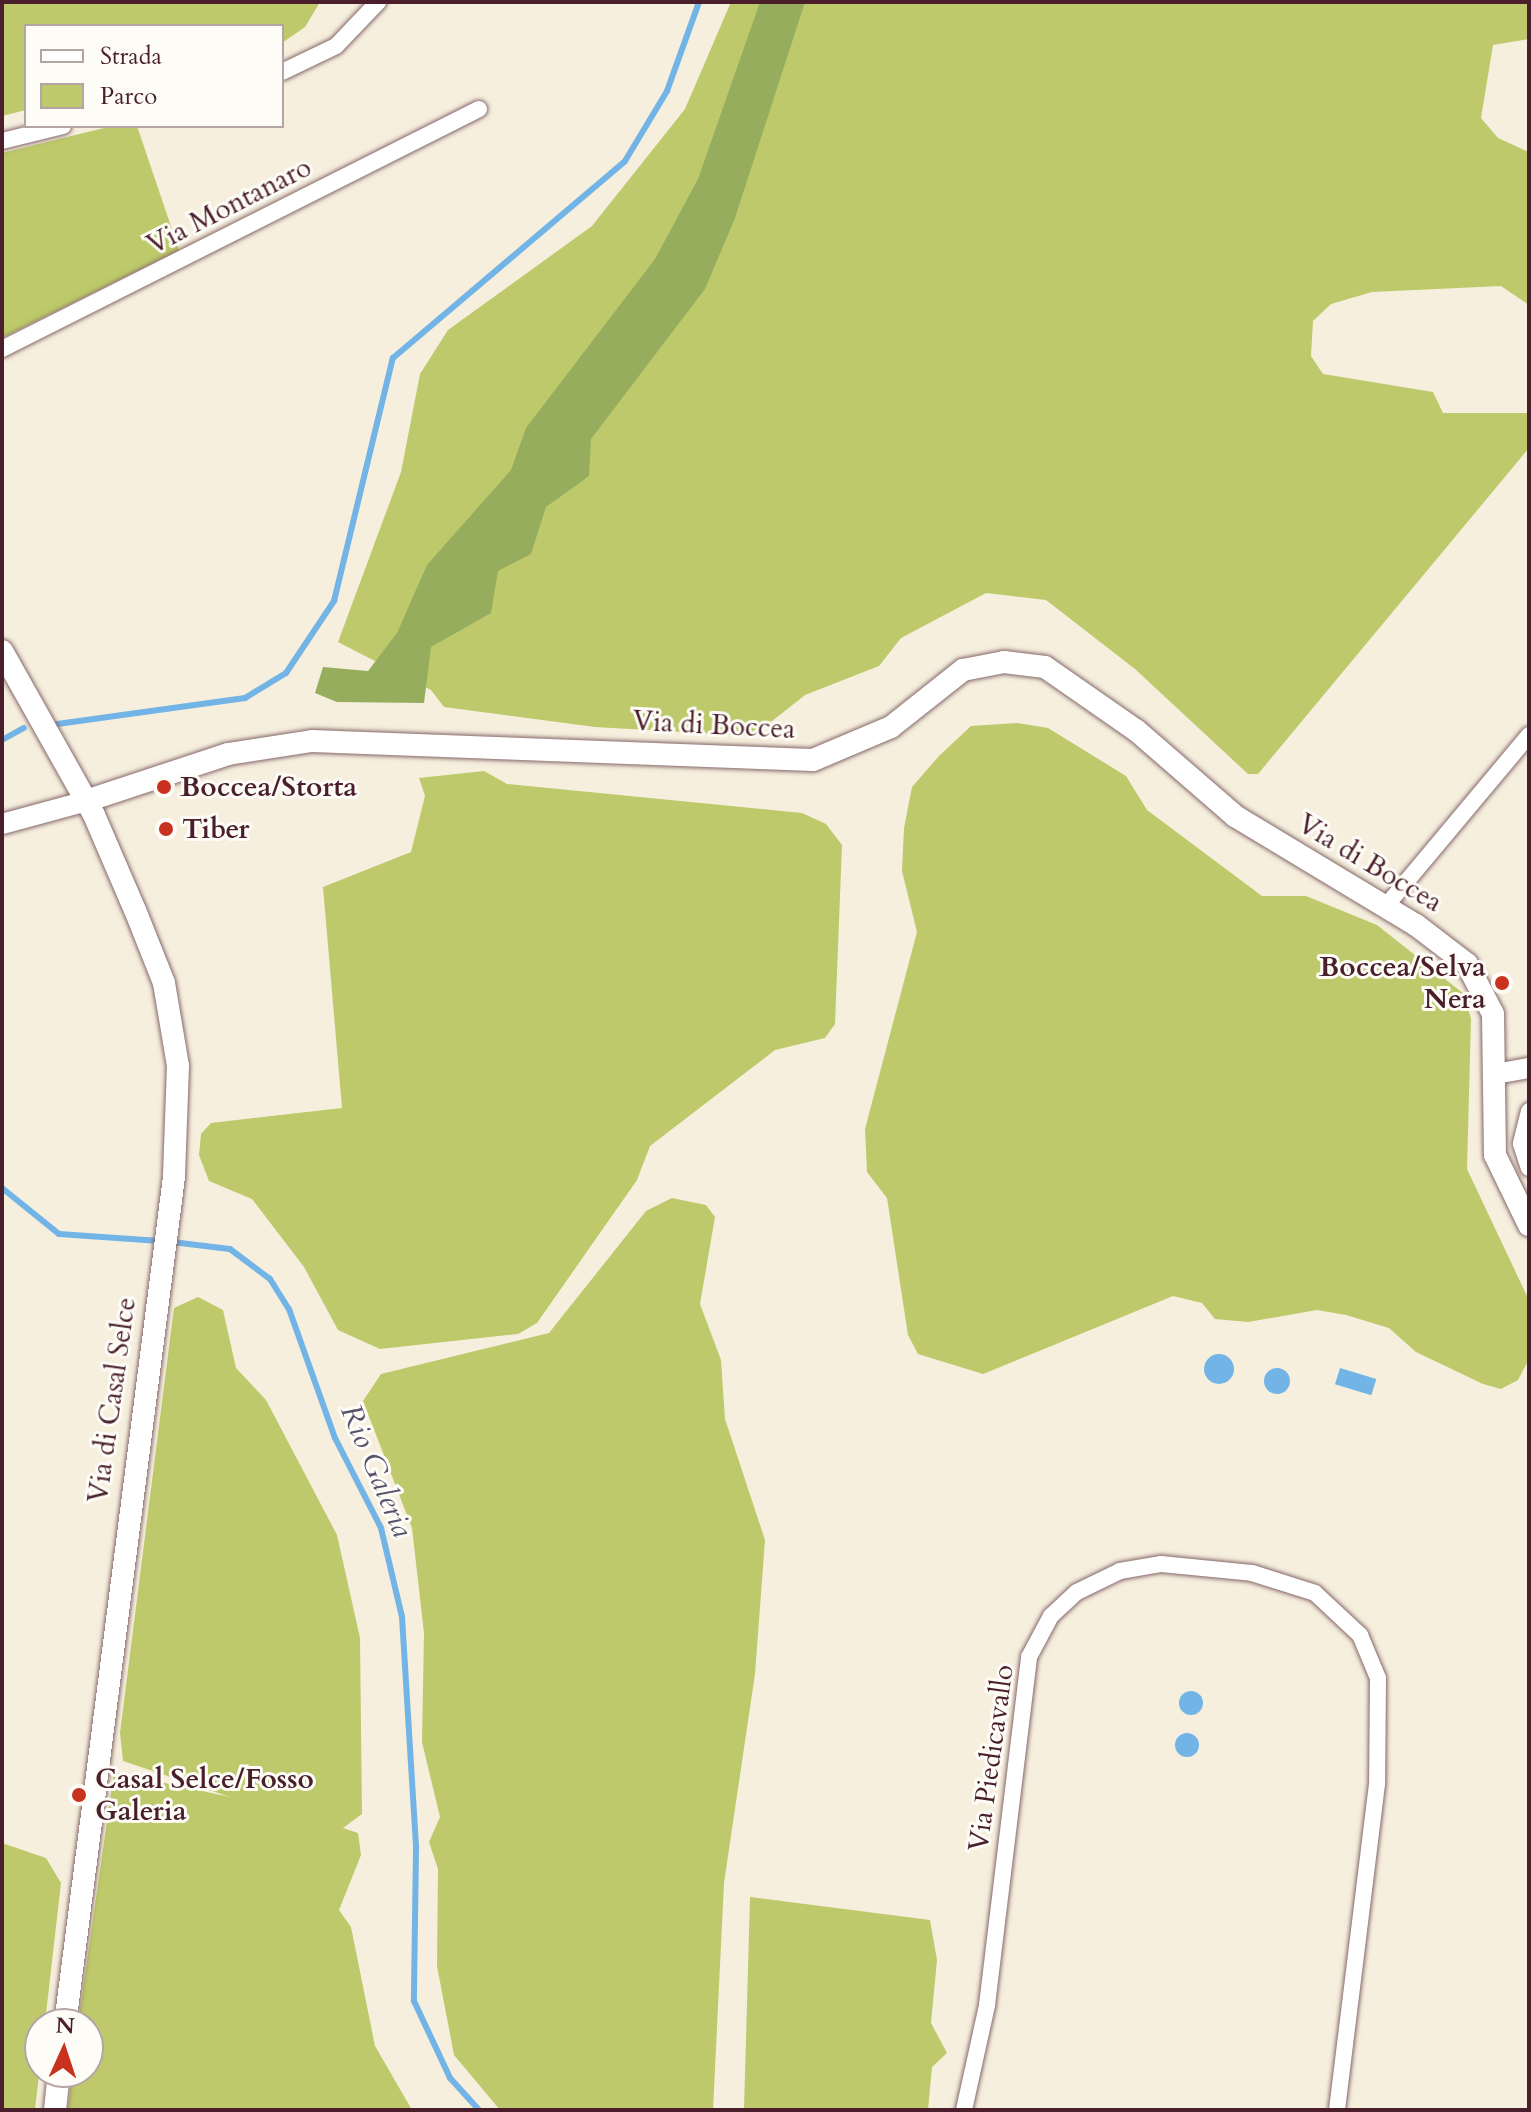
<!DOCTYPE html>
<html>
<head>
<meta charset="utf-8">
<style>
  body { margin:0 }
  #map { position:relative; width:1531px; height:2112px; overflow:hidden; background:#f6efde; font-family:Cardo,serif }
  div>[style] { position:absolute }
  .green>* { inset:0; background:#bdc96a }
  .forest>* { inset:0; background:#96ad5e }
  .water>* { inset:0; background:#73b4e7; transform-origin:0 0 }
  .round { border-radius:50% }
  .stream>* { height:6px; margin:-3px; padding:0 3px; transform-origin:3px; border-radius:3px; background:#73b4e7 }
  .roads { filter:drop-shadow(0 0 2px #86686a) drop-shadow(0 0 2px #86686a) }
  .minor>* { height:16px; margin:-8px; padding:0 8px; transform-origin:8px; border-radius:8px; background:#fff }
  .tertiary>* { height:20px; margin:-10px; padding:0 10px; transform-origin:10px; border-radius:10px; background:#fff }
  .secondary>* { height:22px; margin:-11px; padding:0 11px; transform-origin:11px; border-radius:11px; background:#fff }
  .dots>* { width:22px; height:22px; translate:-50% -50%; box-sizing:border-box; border:4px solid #fdfcf7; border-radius:50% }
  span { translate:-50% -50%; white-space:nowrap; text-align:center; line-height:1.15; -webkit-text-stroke:6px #fdfcf7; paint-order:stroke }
  .street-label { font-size:28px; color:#4a1f2b }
  .poi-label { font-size:28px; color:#4a1f2b; font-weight:700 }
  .left { translate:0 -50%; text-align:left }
  .right { translate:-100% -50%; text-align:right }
  .water-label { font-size:30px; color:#58536d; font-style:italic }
  .frame { position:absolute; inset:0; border:4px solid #4a1f2b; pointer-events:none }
  .legend { position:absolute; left:24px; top:24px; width:260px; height:104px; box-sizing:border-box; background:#fdfcf7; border:2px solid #b5a4a5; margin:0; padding:10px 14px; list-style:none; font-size:24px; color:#4a1f2b }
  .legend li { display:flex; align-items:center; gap:16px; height:40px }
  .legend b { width:40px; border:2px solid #b5a4a5 }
  .north { position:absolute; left:24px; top:2008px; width:80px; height:80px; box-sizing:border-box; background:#fdfcf7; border:2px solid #b5a4a5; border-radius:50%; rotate:3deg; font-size:22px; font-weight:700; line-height:32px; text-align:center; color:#4a1f2b }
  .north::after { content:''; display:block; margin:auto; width:28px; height:36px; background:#c8321e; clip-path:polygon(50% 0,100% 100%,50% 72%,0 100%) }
</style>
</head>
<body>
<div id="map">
  <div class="green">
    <div style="clip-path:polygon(2px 2px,320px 2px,305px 27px,282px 43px,282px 26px,26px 26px,26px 110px,2px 116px)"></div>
    <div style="clip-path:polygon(731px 2px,1529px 2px,1529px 39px,1493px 45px,1481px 118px,1498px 138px,1529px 152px,1529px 305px,1501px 286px,1372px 292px,1331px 304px,1313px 321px,1311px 356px,1323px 374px,1433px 392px,1443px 413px,1529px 413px,1529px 448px,1258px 774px,1248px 774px,1135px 669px,1046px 600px,986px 593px,901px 638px,879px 666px,805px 695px,753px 736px,595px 727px,444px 707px,431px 690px,338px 642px,401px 472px,420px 374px,448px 330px,592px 226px,685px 109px)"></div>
    <div style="clip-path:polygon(112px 126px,137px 126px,179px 250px,2px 338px,2px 153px)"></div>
    <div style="clip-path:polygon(1017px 723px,1048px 728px,1126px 776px,1147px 810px,1262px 896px,1306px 896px,1377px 925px,1464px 994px,1471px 1019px,1467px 1169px,1527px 1296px,1529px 1359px,1518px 1380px,1501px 1389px,1483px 1384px,1416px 1352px,1389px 1328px,1346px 1315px,1317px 1310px,1248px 1322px,1215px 1319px,1202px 1303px,1173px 1296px,983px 1374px,918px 1354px,908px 1335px,887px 1198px,867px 1172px,865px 1129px,917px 932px,902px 871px,904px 828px,912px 787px,939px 756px,971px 726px)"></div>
    <div style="clip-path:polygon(484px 771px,507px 784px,802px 813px,826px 824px,842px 845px,835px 1024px,825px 1038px,775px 1050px,650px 1146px,637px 1180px,537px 1323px,518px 1334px,380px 1349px,338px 1330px,304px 1267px,252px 1199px,209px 1181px,199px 1155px,201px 1134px,211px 1123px,342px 1108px,323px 887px,411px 852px,425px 796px,419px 778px)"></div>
    <div style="clip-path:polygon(672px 1198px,706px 1205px,715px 1217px,700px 1304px,721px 1360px,725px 1419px,765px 1540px,755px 1674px,724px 1883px,713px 2110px,500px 2110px,454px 2055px,437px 1966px,438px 1869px,429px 1842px,440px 1817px,422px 1742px,424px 1633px,412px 1528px,363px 1401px,381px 1374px,549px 1333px,646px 1211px)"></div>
    <div style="clip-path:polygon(198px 1297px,223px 1310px,236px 1368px,266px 1400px,337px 1535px,360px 1638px,362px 1814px,343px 1828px,358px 1833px,361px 1855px,339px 1910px,351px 1927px,375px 2046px,412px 2110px,68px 2110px,72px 2072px,88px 2072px,88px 2024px,78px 2024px,114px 1772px,230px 1797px,123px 1761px,120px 1733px,174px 1308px)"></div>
    <div style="clip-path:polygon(2px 1843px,46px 1858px,61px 1883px,35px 2110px,2px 2110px)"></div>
    <div style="clip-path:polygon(750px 1897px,930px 1920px,937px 1960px,931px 2023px,947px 2053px,932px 2067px,928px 2110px,744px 2110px)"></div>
  </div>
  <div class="forest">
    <div style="clip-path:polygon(760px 2px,805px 2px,735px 218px,705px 289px,591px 439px,589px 476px,546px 507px,531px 554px,498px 571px,491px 613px,431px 647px,424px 703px,337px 702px,315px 693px,323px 667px,368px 671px,397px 633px,427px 565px,511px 470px,526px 428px,655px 259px,698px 179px)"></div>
  </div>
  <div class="water">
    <div class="round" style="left:1204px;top:1354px;width:30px;height:30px"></div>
    <div class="round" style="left:1264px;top:1368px;width:26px;height:26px"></div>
    <div style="left:1340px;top:1368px;width:38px;height:17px;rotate:17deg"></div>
    <div class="round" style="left:1179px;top:1691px;width:24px;height:24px"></div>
    <div class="round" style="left:1175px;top:1733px;width:24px;height:24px"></div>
  </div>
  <div class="stream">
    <div style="left:50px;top:725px;width:197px;rotate:-7.9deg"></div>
    <div style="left:245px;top:698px;width:48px;rotate:-31.4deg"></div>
    <div style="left:286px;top:673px;width:87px;rotate:-56.3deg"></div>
    <div style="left:334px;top:601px;width:250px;rotate:-76.4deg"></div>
    <div style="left:393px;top:358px;width:304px;rotate:-40.3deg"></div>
    <div style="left:625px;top:161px;width:82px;rotate:-59deg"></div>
    <div style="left:667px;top:91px;width:95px;rotate:-70.2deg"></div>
    <div style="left:2px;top:740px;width:25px;rotate:-29deg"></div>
    <div style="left:2px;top:1188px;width:73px;rotate:38.9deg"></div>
    <div style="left:59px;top:1234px;width:101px;rotate:4deg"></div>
    <div style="left:172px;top:1242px;width:58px;rotate:6.9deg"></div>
    <div style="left:230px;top:1249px;width:50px;rotate:36.9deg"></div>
    <div style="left:270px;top:1279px;width:36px;rotate:58deg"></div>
    <div style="left:289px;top:1309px;width:137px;rotate:70.4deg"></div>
    <div style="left:335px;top:1438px;width:101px;rotate:62.9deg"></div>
    <div style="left:381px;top:1528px;width:91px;rotate:76.7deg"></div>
    <div style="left:402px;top:1617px;width:232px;rotate:86.5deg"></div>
    <div style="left:416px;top:1849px;width:152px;rotate:90.8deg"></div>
    <div style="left:414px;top:2001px;width:85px;rotate:64.9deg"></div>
    <div style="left:450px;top:2078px;width:43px;rotate:47.8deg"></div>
  </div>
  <div class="roads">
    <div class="minor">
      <div style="left:282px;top:72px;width:60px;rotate:-25.7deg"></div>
      <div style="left:336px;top:46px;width:61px;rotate:-46.3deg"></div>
      <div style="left:2px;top:141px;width:63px;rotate:-13.8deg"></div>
      <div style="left:2px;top:349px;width:534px;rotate:-26.71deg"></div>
      <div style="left:1386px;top:906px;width:223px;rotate:-50.1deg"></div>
      <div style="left:1529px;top:1111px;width:34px;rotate:104deg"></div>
      <div style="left:1521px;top:1144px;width:25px;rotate:72deg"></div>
      <div style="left:964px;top:2110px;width:107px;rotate:-77.6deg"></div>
      <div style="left:987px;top:2005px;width:351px;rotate:-83.1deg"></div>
      <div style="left:1029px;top:1657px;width:47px;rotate:-61.8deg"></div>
      <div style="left:1051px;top:1616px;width:35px;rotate:-43deg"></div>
      <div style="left:1077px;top:1592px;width:48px;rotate:-26deg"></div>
      <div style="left:1120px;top:1571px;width:42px;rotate:-9.7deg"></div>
      <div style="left:1161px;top:1564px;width:91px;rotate:5.6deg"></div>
      <div style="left:1252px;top:1573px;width:66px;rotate:17.6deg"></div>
      <div style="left:1315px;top:1593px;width:62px;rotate:43deg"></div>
      <div style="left:1360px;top:1635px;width:47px;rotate:67.3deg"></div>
      <div style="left:1378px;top:1678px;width:106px;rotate:90.5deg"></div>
      <div style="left:1377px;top:1784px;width:328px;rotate:97deg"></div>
    </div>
    <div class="tertiary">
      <div style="left:2px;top:824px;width:84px;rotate:-15.2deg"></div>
      <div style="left:1495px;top:1074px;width:35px;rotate:-10deg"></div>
    </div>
    <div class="secondary">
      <div style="left:2px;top:651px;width:188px;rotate:60.7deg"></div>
      <div style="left:94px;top:815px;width:103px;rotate:66.7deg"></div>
      <div style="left:135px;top:910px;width:79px;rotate:68.3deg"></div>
      <div style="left:164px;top:983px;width:84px;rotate:80.4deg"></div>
      <div style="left:178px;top:1066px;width:111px;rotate:92.1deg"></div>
      <div style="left:174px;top:1177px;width:854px;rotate:97.33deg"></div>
      <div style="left:83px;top:802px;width:153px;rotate:-18.3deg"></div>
      <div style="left:228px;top:754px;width:85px;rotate:-8.8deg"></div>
      <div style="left:312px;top:741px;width:501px;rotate:2.17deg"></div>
      <div style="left:813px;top:760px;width:85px;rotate:-22.9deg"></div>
      <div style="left:891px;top:727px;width:92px;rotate:-38.4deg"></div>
      <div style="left:963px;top:670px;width:42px;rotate:-11deg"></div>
      <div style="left:1004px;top:662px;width:41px;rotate:7deg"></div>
      <div style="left:1045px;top:667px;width:112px;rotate:34.8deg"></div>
      <div style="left:1137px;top:731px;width:130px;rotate:40.9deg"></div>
      <div style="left:1235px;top:816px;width:211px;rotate:31.1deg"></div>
      <div style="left:1416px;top:925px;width:64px;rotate:37.4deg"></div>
      <div style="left:1467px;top:964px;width:56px;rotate:62.5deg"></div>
      <div style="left:1493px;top:1014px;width:141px;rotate:89.2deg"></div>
      <div style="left:1495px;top:1155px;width:78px;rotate:64.1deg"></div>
      <div style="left:55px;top:2110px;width:38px;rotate:-84deg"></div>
    </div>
  </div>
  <div class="dots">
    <div style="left:164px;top:787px;background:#c8321e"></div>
    <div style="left:166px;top:829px;background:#c8321e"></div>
    <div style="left:1502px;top:983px;background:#c8321e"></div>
    <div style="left:79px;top:1795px;background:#c8321e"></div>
  </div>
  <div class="street-label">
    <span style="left:229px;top:206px;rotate:-27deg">Via Montanaro</span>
    <span style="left:714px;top:725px;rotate:3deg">Via di Boccea</span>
    <span style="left:1370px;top:863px;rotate:31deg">Via di Boccea</span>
    <span style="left:112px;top:1400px;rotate:-82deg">Via di Casal Selce</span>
    <span style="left:991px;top:1758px;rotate:-82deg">Via Piedicavallo</span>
  </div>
  <div class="poi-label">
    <span class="left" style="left:180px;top:787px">Boccea/Storta</span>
    <span class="left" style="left:182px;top:829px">Tiber</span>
    <span class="right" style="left:1486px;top:983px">Boccea/Selva<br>Nera</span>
    <span class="left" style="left:95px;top:1795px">Casal Selce/Fosso<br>Galeria</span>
  </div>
  <div class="water-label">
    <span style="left:376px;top:1471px;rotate:67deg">Rio Galeria</span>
  </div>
  <div class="frame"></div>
  <ul class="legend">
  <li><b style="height:10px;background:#fff"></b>Strada</li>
  <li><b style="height:22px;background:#bdc96a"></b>Parco</li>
  </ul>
  <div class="north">N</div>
</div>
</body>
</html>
